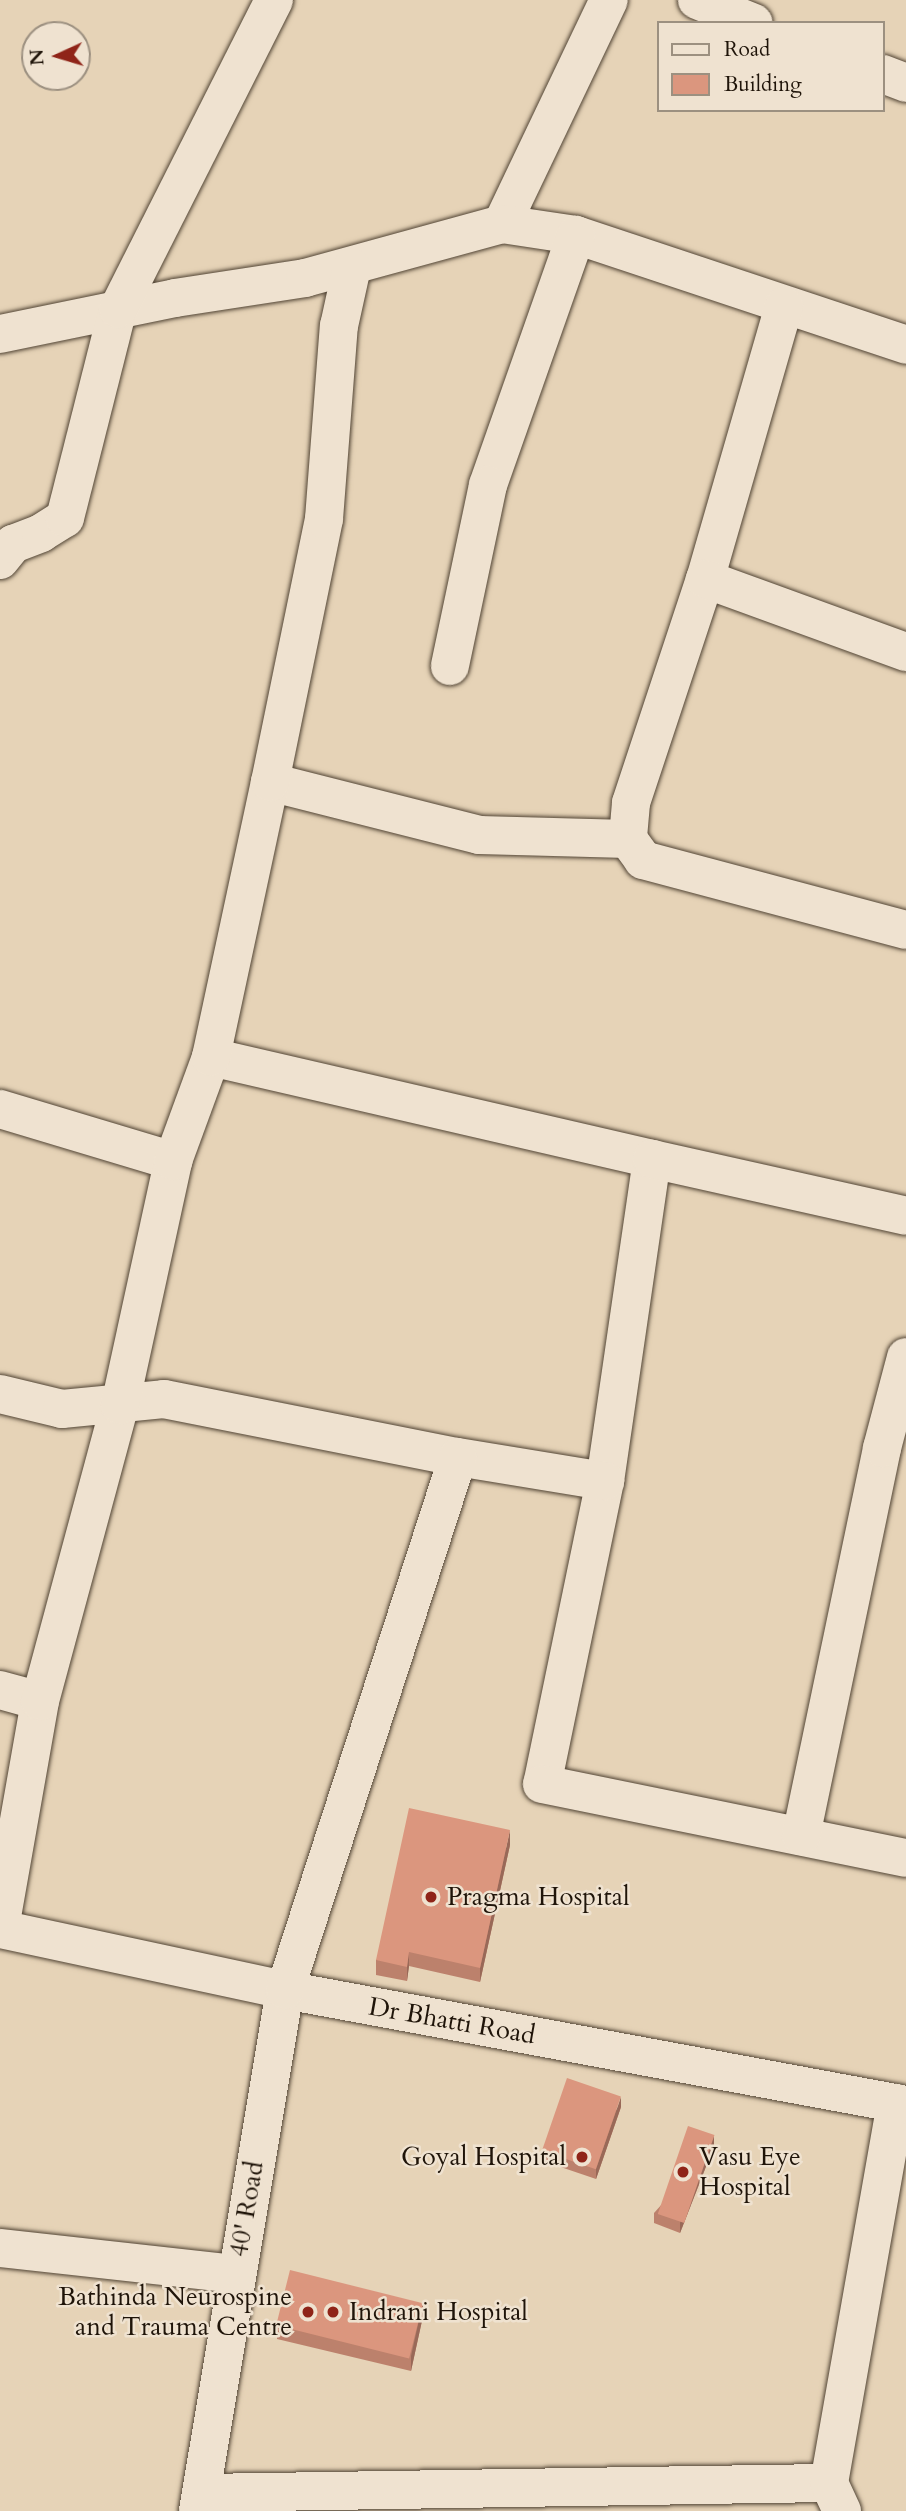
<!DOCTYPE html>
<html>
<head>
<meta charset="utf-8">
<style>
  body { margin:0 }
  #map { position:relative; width:906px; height:2511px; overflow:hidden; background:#e6d3b7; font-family:Cardo,serif }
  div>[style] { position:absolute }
  .roads { filter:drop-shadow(0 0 2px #514434) drop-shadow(0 0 2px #514434) }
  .street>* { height:38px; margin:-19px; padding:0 19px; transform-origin:19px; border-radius:19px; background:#efe2d0 }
  .secondary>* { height:38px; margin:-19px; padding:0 19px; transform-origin:19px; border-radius:19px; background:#efe2d0 }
  .wall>* { inset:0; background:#bc816c }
  .shaded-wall>* { inset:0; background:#996958 }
  .building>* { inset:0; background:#db967e; transform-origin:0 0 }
  .dots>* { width:19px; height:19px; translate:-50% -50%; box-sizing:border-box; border:4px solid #efe2d0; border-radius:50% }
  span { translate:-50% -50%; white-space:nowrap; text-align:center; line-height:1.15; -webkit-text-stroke:5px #efe2d0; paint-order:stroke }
  .poi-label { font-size:26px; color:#1f1409 }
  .left { translate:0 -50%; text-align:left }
  .right { translate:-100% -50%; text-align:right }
  .street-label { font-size:26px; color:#1f1409 }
  .legend { position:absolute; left:657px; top:21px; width:228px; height:91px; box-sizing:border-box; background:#efe2d0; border:2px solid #9c9080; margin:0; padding:9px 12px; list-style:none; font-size:21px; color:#1f1409 }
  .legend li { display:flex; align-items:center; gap:14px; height:35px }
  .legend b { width:35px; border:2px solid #9c9080 }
  .north { position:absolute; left:21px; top:21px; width:70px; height:70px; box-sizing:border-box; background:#efe2d0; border:2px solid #9c9080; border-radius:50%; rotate:266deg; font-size:19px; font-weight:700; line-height:28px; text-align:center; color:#1f1409 }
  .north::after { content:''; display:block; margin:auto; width:24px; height:32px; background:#8f2418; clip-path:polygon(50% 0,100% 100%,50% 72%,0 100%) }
</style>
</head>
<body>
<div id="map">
  <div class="roads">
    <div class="street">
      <div style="left:697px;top:0;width:61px;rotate:22deg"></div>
      <div style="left:883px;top:74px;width:25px;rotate:21deg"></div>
      <div style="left:502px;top:224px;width:248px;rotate:-64.5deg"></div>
      <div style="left:576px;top:235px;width:348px;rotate:18.4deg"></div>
      <div style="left:784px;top:306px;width:284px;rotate:106.1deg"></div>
      <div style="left:705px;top:579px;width:236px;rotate:108.3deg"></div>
      <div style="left:631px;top:803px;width:36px;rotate:95deg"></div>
      <div style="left:628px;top:839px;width:26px;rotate:54deg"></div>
      <div style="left:643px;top:860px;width:272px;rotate:14.9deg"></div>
      <div style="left:0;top:334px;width:179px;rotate:-11.6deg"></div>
      <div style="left:175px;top:298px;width:132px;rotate:-8.7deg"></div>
      <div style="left:305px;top:278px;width:204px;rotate:-15.3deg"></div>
      <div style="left:502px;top:224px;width:75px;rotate:8.5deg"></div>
      <div style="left:576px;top:235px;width:265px;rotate:109.4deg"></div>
      <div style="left:488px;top:485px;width:185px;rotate:101.9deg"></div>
      <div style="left:0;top:560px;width:21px;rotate:-51deg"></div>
      <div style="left:13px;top:544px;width:30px;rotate:-21deg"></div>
      <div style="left:41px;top:533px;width:28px;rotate:-32deg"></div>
      <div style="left:65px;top:518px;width:216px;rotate:-75.8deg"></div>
      <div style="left:118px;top:309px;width:346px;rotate:-63.2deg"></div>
      <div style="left:705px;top:579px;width:214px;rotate:20deg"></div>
      <div style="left:270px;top:782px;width:216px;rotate:14.2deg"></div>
      <div style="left:479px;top:835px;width:149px;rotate:1.5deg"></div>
      <div style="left:211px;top:1057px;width:453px;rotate:13deg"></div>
      <div style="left:652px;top:1159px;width:325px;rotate:98.3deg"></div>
      <div style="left:605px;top:1481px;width:309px;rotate:101.7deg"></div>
      <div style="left:542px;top:1784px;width:371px;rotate:11.5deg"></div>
      <div style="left:0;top:1109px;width:181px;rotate:16.7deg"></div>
      <div style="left:652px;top:1159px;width:260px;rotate:12.6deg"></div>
      <div style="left:0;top:1394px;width:64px;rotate:13.6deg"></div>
      <div style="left:62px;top:1409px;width:102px;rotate:-5.6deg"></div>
      <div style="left:164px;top:1399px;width:300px;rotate:11.2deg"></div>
      <div style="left:458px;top:1457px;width:149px;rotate:9.3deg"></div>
      <div style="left:0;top:1690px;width:41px;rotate:15.4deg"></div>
      <div style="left:801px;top:1836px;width:396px;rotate:-78.2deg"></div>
      <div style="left:882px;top:1448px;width:94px;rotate:-75.2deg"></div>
      <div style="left:0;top:1928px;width:230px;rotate:-80deg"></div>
      <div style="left:40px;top:1701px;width:307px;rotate:-74.9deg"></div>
      <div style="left:120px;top:1405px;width:250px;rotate:-77.7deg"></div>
      <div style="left:173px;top:1161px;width:111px;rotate:-69.9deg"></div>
      <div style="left:211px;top:1057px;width:281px;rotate:-77.9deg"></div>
      <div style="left:270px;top:782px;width:268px;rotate:-78.4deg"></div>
      <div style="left:324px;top:519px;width:194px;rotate:-85.6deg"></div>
      <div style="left:339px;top:326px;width:60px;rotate:-77.6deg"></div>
      <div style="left:0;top:2248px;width:237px;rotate:6.3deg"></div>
      <div style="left:203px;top:2493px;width:626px;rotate:-0.92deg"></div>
      <div style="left:842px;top:2511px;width:31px;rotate:-115deg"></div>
      <div style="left:829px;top:2483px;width:386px;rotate:-80deg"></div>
    </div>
    <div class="secondary">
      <div style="left:0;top:1929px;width:291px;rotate:12.1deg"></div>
      <div style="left:285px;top:1990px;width:632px;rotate:10.49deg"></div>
      <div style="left:198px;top:2511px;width:528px;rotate:-80.52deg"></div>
      <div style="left:285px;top:1990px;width:560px;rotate:-72.02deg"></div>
    </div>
  </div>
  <div class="wall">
    <div style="clip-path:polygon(510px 1845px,480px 1982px,409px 1966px,407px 1981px,376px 1975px,376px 1960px)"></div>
    <div style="clip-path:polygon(621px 2107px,596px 2179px,543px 2161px,543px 2151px)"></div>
    <div style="clip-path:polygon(714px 2146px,680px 2233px,654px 2223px,654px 2213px)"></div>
    <div style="clip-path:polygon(423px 2316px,411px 2371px,277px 2339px,277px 2325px)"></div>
  </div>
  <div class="shaded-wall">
    <div style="clip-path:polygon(510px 1830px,510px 1845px,480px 1982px,480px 1968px)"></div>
    <div style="clip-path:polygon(409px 1952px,409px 1966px,407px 1981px,407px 1967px)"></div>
    <div style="clip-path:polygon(621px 2097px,621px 2107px,596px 2179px,596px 2169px)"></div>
    <div style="clip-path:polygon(714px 2135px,714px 2146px,680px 2233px,680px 2223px)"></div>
    <div style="clip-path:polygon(423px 2302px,423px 2316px,411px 2371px,411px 2356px)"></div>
  </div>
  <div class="building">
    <div style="clip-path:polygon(409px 1808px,510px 1830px,480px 1968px,409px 1952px,407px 1967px,376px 1960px)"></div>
    <div style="left:567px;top:2078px;width:57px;height:77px;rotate:19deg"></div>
    <div style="left:688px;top:2126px;width:28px;height:93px;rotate:19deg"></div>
    <div style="left:290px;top:2270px;width:137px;height:57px;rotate:14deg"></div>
  </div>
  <div class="dots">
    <div style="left:431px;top:1897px;background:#8f2418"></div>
    <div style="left:582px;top:2157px;background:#8f2418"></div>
    <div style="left:683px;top:2172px;background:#8f2418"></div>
    <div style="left:308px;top:2312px;background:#8f2418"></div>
    <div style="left:333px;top:2312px;background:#8f2418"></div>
  </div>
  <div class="poi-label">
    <span class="left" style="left:447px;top:1897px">Pragma Hospital</span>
    <span class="right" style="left:566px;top:2157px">Goyal Hospital</span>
    <span class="left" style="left:699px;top:2172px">Vasu Eye<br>Hospital</span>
    <span class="right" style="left:292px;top:2312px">Bathinda Neurospine<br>and Trauma Centre</span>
    <span class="left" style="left:349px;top:2312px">Indrani Hospital</span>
  </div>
  <div class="street-label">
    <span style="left:452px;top:2021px;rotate:10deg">Dr Bhatti Road</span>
    <span style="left:247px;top:2209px;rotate:-80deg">40' Road</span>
  </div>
  <ul class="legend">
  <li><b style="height:9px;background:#efe2d0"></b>Road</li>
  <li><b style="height:19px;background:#db967e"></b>Building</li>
  </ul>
  <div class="north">N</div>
</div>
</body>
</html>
